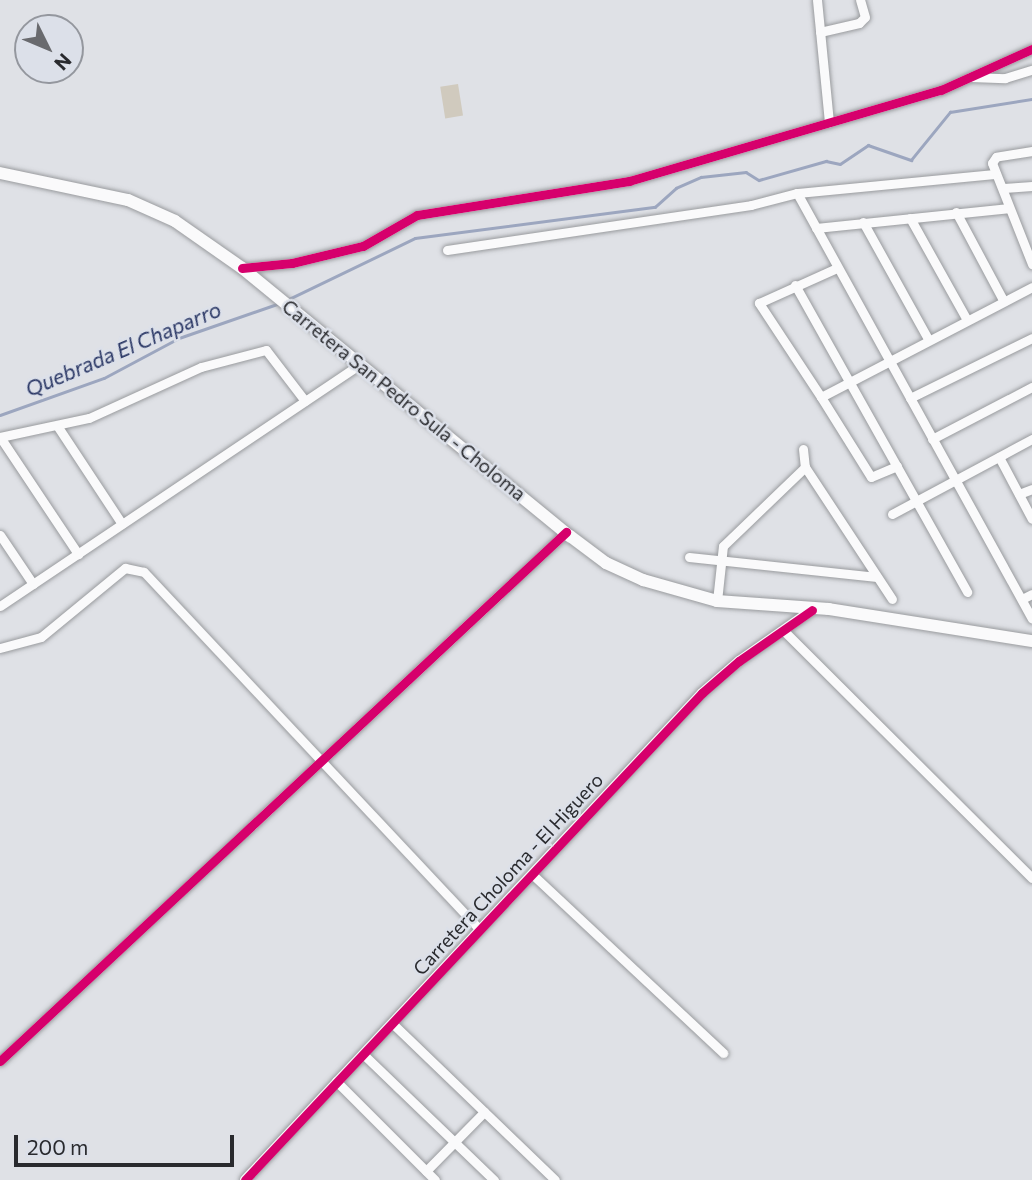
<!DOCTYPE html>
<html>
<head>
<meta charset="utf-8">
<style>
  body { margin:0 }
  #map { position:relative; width:1032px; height:1180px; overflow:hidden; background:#dfe1e6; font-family:Commissioner,sans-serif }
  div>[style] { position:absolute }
  .green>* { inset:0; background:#d0cabe; transform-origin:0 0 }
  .stream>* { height:2.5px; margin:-1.25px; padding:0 1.25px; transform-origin:1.25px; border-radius:1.25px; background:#9ca6bf }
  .roads { filter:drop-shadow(0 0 2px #999b9e) drop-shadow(0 0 2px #999b9e) }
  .minor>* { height:9px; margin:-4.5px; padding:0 4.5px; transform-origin:4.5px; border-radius:4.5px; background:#fafafb }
  .tertiary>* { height:10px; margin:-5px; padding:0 5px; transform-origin:5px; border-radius:5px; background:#fafafb }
  .secondary>* { height:12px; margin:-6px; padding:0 6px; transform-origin:6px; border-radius:6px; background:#fafafb }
  .cycleway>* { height:9px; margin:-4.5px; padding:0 4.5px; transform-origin:4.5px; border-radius:4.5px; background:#d6006c }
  span { translate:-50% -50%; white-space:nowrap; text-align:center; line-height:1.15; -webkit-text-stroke:5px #dce0e9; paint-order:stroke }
  .street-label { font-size:19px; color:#292a2e }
  .water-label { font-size:21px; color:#2a3765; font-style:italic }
  .north { position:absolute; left:14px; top:14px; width:70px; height:70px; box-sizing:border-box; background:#dce0e9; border:2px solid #94979e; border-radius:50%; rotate:133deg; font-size:19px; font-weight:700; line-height:28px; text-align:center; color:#292a2e }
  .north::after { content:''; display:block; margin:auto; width:24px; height:32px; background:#696a6e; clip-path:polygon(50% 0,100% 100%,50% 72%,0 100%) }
  .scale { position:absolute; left:14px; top:1135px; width:220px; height:32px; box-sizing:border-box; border:4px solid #292a2e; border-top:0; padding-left:9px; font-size:21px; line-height:24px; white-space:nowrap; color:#292a2e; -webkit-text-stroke:5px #dce0e9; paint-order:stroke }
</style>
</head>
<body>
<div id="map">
  <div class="green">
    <div style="left:458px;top:84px;width:32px;height:18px;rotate:81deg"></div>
  </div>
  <div class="stream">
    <div style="left:287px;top:300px;width:142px;rotate:-25.8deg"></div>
    <div style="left:415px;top:238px;width:242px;rotate:-7.4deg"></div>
    <div style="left:655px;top:207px;width:28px;rotate:-42deg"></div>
    <div style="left:676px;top:188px;width:27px;rotate:-24deg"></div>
    <div style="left:701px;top:177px;width:45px;rotate:-6.3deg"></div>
    <div style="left:746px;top:172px;width:15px;rotate:32deg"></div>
    <div style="left:759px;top:180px;width:70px;rotate:-15.8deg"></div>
    <div style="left:826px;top:161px;width:14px;rotate:12deg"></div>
    <div style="left:840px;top:164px;width:34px;rotate:-34deg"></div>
    <div style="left:868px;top:145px;width:46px;rotate:19.2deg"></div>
    <div style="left:911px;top:160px;width:62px;rotate:-50.9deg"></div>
    <div style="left:950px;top:112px;width:83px;rotate:-9deg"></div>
    <div style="left:0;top:415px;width:110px;rotate:-19.6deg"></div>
    <div style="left:104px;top:378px;width:85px;rotate:-28.1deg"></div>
    <div style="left:179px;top:338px;width:104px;rotate:-19.1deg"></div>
  </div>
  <div class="roads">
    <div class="minor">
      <div style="left:817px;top:0;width:123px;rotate:84.4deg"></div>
      <div style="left:820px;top:32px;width:40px;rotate:-13deg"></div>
      <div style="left:859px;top:23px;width:8px;rotate:-45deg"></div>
      <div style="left:865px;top:17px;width:18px;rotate:-106deg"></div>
      <div style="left:970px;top:77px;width:35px;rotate:2deg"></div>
      <div style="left:1005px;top:78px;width:28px;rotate:-17deg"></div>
      <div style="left:1032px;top:151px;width:36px;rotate:171deg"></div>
      <div style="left:996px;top:157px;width:7px;rotate:124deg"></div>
      <div style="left:992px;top:163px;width:109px;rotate:68.4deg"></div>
      <div style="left:1004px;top:188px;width:28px;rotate:-4deg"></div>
      <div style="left:797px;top:193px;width:486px;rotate:61.1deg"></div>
      <div style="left:956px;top:212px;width:100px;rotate:61.9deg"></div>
      <div style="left:910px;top:218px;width:115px;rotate:60.8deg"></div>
      <div style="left:863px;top:222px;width:134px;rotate:60.9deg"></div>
      <div style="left:816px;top:228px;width:194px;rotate:-5.9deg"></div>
      <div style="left:447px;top:250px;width:307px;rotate:-8.4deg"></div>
      <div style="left:751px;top:205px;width:48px;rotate:-14.6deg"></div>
      <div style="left:797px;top:193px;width:199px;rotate:-5.5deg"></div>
      <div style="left:242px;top:268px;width:50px;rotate:-5.7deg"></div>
      <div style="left:292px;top:263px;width:73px;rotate:-13.5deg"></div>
      <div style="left:363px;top:246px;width:62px;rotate:-29.9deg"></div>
      <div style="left:417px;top:215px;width:215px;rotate:-9.1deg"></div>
      <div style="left:629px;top:181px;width:325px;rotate:-16.3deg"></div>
      <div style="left:941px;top:90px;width:100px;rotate:-24.3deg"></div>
      <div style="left:795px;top:285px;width:352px;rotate:60.7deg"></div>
      <div style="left:821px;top:397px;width:113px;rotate:-123.4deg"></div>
      <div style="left:759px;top:303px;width:85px;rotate:-24.2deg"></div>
      <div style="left:910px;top:398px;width:136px;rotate:-26.2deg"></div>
      <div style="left:58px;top:427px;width:116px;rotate:56.6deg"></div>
      <div style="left:0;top:437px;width:91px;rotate:-12.1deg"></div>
      <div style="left:89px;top:418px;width:123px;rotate:-24.5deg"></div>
      <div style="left:201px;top:367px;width:67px;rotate:-14.7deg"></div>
      <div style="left:266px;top:350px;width:64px;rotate:52.6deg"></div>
      <div style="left:0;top:437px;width:141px;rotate:56.3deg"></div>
      <div style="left:932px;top:439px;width:113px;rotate:-27.5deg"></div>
      <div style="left:803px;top:449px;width:18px;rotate:84deg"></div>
      <div style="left:805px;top:467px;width:158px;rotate:56.6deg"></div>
      <div style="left:999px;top:457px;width:70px;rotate:62deg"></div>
      <div style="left:897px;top:466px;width:28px;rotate:157deg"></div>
      <div style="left:871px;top:477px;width:94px;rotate:-122deg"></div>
      <div style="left:821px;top:397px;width:238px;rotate:-27.5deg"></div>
      <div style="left:1019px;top:494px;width:14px;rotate:-21deg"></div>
      <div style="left:892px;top:514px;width:159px;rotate:-28.2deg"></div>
      <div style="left:0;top:535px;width:59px;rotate:56deg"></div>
      <div style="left:689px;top:557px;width:189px;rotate:6.1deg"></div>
      <div style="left:1022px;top:599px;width:11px;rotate:-27deg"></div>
      <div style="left:717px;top:601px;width:55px;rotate:-83.8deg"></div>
      <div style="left:723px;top:546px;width:114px;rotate:-43.9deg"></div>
      <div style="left:0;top:606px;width:434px;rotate:-33.9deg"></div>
      <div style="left:784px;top:631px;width:350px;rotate:44.9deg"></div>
      <div style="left:0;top:648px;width:42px;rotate:-15deg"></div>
      <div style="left:41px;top:637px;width:109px;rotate:-39.4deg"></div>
      <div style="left:125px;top:568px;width:19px;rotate:12deg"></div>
      <div style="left:144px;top:572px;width:490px;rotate:46.8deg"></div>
      <div style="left:532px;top:874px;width:262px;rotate:43.1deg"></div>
      <div style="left:392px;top:1023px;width:226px;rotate:43.9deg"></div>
      <div style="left:363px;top:1054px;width:182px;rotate:43.9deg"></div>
      <div style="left:0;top:1061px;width:775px;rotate:-43.06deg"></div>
      <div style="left:336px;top:1081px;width:140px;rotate:45deg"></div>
      <div style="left:426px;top:1171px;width:83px;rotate:-45.5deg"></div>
    </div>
    <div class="tertiary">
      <div style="left:245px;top:1180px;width:668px;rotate:-46.82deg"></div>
      <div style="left:702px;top:693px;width:49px;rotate:-40.9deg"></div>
      <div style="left:739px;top:661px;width:89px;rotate:-34.9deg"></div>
    </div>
    <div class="secondary">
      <div style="left:0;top:173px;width:131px;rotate:11.9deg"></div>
      <div style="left:128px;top:200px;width:51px;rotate:24.1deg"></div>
      <div style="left:175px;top:221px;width:82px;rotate:35deg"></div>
      <div style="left:242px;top:268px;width:424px;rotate:39.3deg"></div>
      <div style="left:570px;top:536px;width:45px;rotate:36.9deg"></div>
      <div style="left:606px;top:563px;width:41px;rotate:24.7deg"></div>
      <div style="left:643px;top:580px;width:77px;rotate:15.8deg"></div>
      <div style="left:717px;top:601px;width:112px;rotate:4.1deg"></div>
      <div style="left:829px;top:609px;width:206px;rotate:9deg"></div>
    </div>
  </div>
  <div class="cycleway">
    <div style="left:242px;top:268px;width:50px;rotate:-5.7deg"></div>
    <div style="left:292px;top:263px;width:73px;rotate:-13.5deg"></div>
    <div style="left:363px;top:246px;width:62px;rotate:-29.9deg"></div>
    <div style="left:417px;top:215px;width:215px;rotate:-9.1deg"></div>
    <div style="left:629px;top:181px;width:325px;rotate:-16.3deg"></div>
    <div style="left:941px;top:90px;width:100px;rotate:-24.3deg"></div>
    <div style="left:0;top:1061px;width:775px;rotate:-43.06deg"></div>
    <div style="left:245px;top:1180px;width:668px;rotate:-46.82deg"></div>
    <div style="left:702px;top:693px;width:49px;rotate:-40.9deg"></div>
    <div style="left:739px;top:661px;width:89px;rotate:-34.9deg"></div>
  </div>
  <div class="street-label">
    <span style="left:404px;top:400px;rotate:39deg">Carretera San Pedro Sula - Choloma</span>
    <span style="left:508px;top:874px;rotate:-47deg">Carretera Choloma - El Higuero</span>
  </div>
  <div class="water-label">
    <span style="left:123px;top:349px;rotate:-23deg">Quebrada El Chaparro</span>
  </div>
  <div class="north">N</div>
  <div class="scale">200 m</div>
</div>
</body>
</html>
